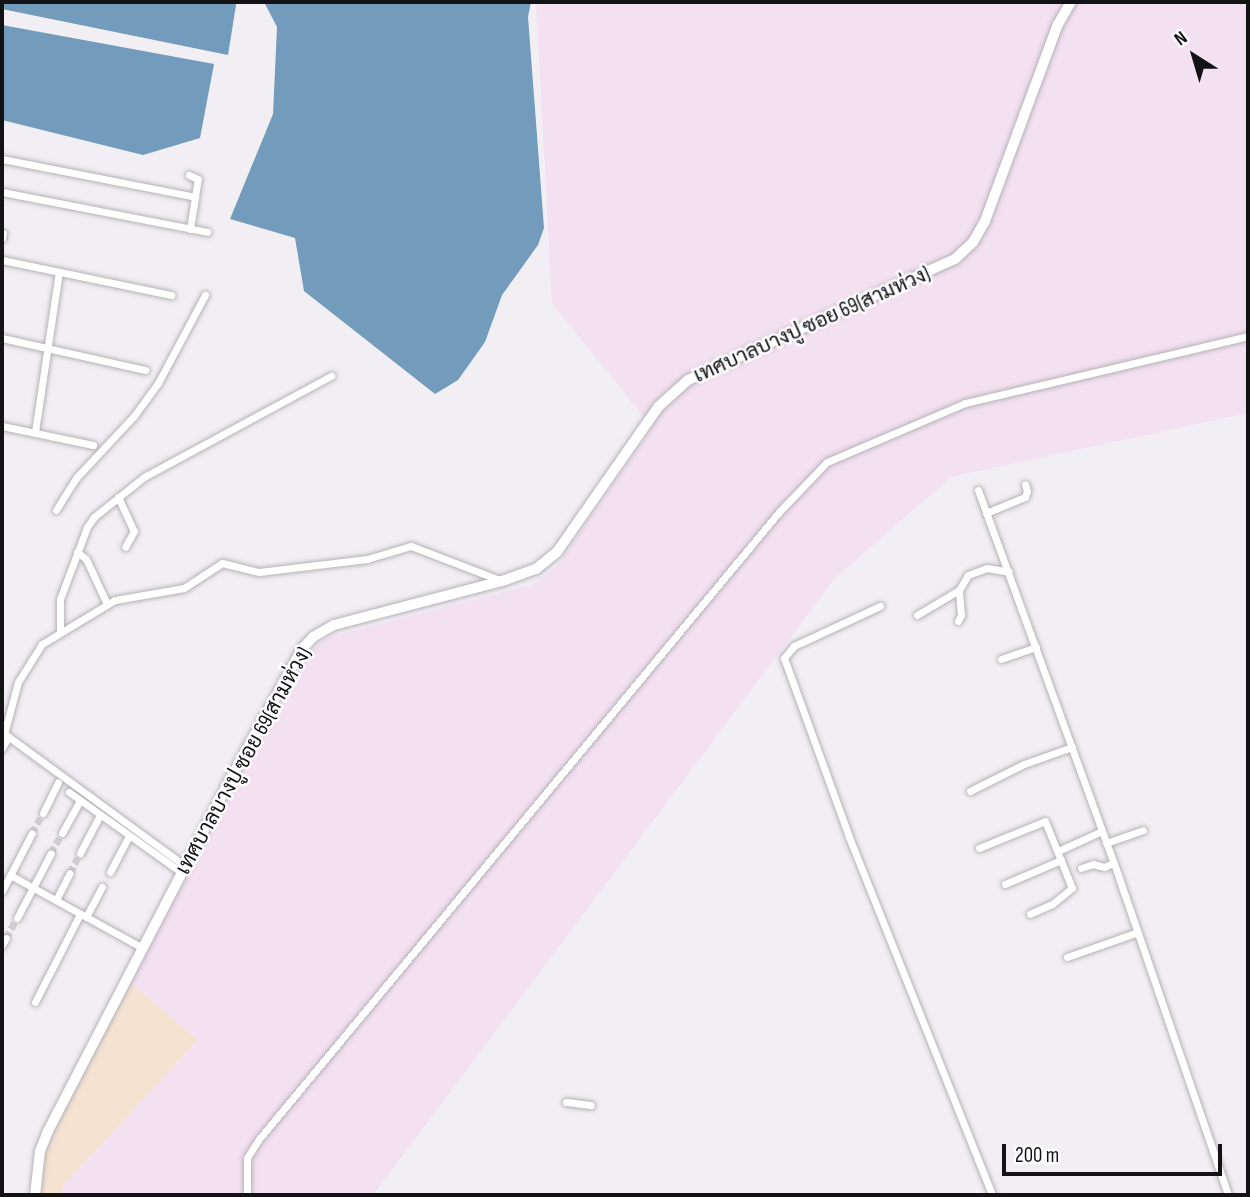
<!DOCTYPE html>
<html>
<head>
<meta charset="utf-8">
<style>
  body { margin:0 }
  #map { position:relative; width:1250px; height:1197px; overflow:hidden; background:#f2eff4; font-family:"Sofia Sans Condensed",Sarabun,sans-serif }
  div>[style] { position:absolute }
  .commercial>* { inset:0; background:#f5e3d2 }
  .industrial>* { inset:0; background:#f3e0f0 }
  .water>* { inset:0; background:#739bbb }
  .street-tunnel>* { height:7px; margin-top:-3.5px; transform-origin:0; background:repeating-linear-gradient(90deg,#d1ced2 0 7px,transparent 0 10.5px) }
  .roads { filter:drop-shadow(0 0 2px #b6b2b7) drop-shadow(0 0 2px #b6b2b7) }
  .street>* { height:7px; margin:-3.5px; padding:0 3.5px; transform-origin:3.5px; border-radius:3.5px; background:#fff }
  .secondary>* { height:10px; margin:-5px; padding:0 5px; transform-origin:5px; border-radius:5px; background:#fff }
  span { translate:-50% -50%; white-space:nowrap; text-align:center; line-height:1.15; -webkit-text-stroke:5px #fefdff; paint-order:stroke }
  .street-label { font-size:21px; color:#131214 }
  .frame { position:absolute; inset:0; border:4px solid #131214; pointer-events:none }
  .north { position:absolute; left:1159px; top:21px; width:70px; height:70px; -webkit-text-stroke:5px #fefdff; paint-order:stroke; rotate:323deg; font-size:19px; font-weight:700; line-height:28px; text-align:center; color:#131214 }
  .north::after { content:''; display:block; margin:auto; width:24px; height:32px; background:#131214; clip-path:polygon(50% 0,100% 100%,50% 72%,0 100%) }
  .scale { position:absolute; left:1002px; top:1144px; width:220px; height:32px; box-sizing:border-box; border:4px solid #131214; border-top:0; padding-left:9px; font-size:21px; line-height:24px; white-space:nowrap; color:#131214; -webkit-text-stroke:5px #fefdff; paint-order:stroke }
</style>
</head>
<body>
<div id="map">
  <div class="commercial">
    <div style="clip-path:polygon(130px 982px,198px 1040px,64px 1185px,60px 1195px,42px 1195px,43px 1155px,52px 1131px)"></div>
  </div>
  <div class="industrial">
    <div style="clip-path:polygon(536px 2px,1248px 2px,1248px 413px,951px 477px,835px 578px,373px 1195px,60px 1195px,64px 1185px,198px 1040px,130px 982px,308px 653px,329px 637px,531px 585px,556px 567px,653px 428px,552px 303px)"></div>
  </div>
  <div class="water">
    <div style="clip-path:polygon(2px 2px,235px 2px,236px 5px,228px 55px,2px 9px)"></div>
    <div style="clip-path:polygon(264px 2px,531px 2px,528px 17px,544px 228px,538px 245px,502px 295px,485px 342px,458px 380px,435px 394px,304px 291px,295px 238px,230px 219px,273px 114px,277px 27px)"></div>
    <div style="clip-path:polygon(2px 25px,214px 64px,200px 138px,143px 155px,2px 120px)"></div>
  </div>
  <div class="street-tunnel">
    <div style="left:32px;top:833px;width:23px;rotate:-61deg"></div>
    <div style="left:51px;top:853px;width:23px;rotate:-61deg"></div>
    <div style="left:70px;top:873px;width:22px;rotate:-63deg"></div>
    <div style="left:6px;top:938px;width:23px;rotate:-61deg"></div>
  </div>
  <div class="roads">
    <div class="street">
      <div style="left:2px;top:159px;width:197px;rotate:11.1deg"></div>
      <div style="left:195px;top:197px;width:18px;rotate:-81deg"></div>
      <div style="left:198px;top:179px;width:10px;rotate:-156deg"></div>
      <div style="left:2px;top:192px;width:209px;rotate:11deg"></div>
      <div style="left:190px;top:229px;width:32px;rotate:-81deg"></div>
      <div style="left:2px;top:238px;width:5px;rotate:-79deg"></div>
      <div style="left:2px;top:260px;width:173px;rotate:11.7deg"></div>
      <div style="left:2px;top:338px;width:147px;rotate:12.6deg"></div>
      <div style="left:2px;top:426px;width:93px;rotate:11.8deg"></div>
      <div style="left:35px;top:432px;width:162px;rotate:-81.5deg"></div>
      <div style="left:978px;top:490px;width:413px;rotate:70deg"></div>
      <div style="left:1119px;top:878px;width:335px;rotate:71deg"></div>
      <div style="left:118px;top:497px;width:38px;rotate:65deg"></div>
      <div style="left:134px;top:531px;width:18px;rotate:119deg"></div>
      <div style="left:56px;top:510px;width:38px;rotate:-58deg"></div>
      <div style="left:76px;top:478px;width:85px;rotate:-46.9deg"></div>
      <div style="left:134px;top:416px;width:41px;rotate:-54deg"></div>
      <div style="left:158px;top:383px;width:100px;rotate:-61.9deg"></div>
      <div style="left:986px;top:513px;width:42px;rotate:-22.3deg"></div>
      <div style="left:1025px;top:497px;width:6px;rotate:-72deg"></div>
      <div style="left:1027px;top:491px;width:7px;rotate:-106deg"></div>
      <div style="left:77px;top:552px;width:11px;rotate:38deg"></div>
      <div style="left:86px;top:559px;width:50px;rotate:65deg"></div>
      <div style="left:880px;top:606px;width:95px;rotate:155.1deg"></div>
      <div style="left:794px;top:646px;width:16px;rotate:130deg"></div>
      <div style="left:784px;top:658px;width:190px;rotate:70deg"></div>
      <div style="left:849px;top:837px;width:386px;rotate:68.2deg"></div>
      <div style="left:917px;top:615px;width:49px;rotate:-30.8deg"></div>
      <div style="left:959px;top:590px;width:17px;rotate:-59deg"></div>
      <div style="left:968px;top:575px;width:20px;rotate:-20deg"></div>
      <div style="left:987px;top:568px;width:22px;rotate:10deg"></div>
      <div style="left:958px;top:621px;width:7px;rotate:-63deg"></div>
      <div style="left:961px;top:615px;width:25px;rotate:-95deg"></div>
      <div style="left:60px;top:632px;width:33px;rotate:-90deg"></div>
      <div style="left:60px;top:599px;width:77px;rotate:-69.4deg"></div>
      <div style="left:87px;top:527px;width:12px;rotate:-55deg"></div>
      <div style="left:94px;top:517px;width:64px;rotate:-38.7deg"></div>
      <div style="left:144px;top:477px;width:213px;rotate:-28.4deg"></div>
      <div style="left:1001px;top:659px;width:37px;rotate:-19deg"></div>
      <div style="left:2px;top:732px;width:227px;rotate:36.2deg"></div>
      <div style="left:4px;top:734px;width:54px;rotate:-74.9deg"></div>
      <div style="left:18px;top:682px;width:45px;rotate:-57.7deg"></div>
      <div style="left:42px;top:644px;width:85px;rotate:-31.1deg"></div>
      <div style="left:115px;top:600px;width:70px;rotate:-9.9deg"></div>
      <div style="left:184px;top:588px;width:45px;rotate:-33.3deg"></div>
      <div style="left:222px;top:563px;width:38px;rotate:14deg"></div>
      <div style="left:259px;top:572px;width:109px;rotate:-6.9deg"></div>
      <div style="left:367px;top:559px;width:46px;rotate:-16.5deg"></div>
      <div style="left:411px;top:546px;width:97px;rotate:21deg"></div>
      <div style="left:2px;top:748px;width:13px;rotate:-61deg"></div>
      <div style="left:970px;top:791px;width:60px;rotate:-26.6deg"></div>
      <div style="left:1024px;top:764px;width:51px;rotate:-19.5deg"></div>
      <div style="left:69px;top:792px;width:139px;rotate:35.6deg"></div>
      <div style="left:43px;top:813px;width:34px;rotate:-64deg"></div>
      <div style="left:62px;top:833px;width:37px;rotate:-61deg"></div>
      <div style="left:1106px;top:843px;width:39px;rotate:-19deg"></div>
      <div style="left:979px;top:848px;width:71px;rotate:-22.2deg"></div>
      <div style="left:1045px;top:821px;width:72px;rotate:68.1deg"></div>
      <div style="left:1072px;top:888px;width:26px;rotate:141deg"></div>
      <div style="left:1052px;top:904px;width:24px;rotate:156deg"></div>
      <div style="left:1058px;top:851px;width:48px;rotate:-24.4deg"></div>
      <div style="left:80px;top:853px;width:43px;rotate:-62.2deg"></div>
      <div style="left:1081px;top:868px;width:13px;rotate:-18deg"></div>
      <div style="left:1093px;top:864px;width:11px;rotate:15deg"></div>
      <div style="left:1104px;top:867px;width:10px;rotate:-24deg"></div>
      <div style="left:110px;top:872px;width:41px;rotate:-62.2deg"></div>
      <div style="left:10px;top:875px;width:152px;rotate:28.8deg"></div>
      <div style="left:1005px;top:884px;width:61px;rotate:-23.2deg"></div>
      <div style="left:2px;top:891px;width:65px;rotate:-62.7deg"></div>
      <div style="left:56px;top:900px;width:30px;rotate:-63deg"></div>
      <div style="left:86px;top:917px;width:34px;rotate:-62deg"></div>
      <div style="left:17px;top:918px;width:73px;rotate:-62.4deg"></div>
      <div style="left:2px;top:945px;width:8px;rotate:-60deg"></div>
      <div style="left:1067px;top:957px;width:75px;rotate:-19.4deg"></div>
      <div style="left:35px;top:1002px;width:99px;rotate:-62.9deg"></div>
      <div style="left:566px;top:1102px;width:25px;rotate:7deg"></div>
      <div style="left:247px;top:1192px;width:34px;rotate:-90deg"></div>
      <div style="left:247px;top:1158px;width:22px;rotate:-58deg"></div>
      <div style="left:259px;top:1139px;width:815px;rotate:-50.33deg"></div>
      <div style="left:779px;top:512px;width:69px;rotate:-46.2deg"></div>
      <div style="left:827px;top:462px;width:150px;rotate:-23.1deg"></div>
      <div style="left:965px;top:403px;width:291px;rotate:-13.3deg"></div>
    </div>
    <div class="secondary">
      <div style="left:35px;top:1195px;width:44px;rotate:-83.5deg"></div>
      <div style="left:40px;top:1151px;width:22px;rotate:-68deg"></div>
      <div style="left:48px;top:1131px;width:385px;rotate:-62.6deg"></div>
      <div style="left:225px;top:789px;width:160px;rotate:-61.2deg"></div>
      <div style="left:302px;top:649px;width:16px;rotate:-47deg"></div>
      <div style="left:313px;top:637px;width:24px;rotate:-30deg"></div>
      <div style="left:334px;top:625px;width:177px;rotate:-14.7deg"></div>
      <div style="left:505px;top:580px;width:33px;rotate:-20deg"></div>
      <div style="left:536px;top:569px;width:27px;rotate:-39deg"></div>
      <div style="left:557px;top:552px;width:177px;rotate:-55.1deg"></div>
      <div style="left:658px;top:407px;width:40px;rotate:-42deg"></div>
      <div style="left:688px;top:380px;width:293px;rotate:-24.4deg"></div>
      <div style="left:955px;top:259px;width:25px;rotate:-43deg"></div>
      <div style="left:973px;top:242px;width:24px;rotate:-60deg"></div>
      <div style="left:985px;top:221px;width:208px;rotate:-69.7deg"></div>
      <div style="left:1057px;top:26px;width:28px;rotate:-60deg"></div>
    </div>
  </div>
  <div class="street-label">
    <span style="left:812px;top:325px;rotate:-24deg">เทศบาลบางปู ซอย 69(สามห่วง)</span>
    <span style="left:244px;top:761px;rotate:-61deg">เทศบาลบางปู ซอย 69(สามห่วง)</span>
  </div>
  <div class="frame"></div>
  <div class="north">N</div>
  <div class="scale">200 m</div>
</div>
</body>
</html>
